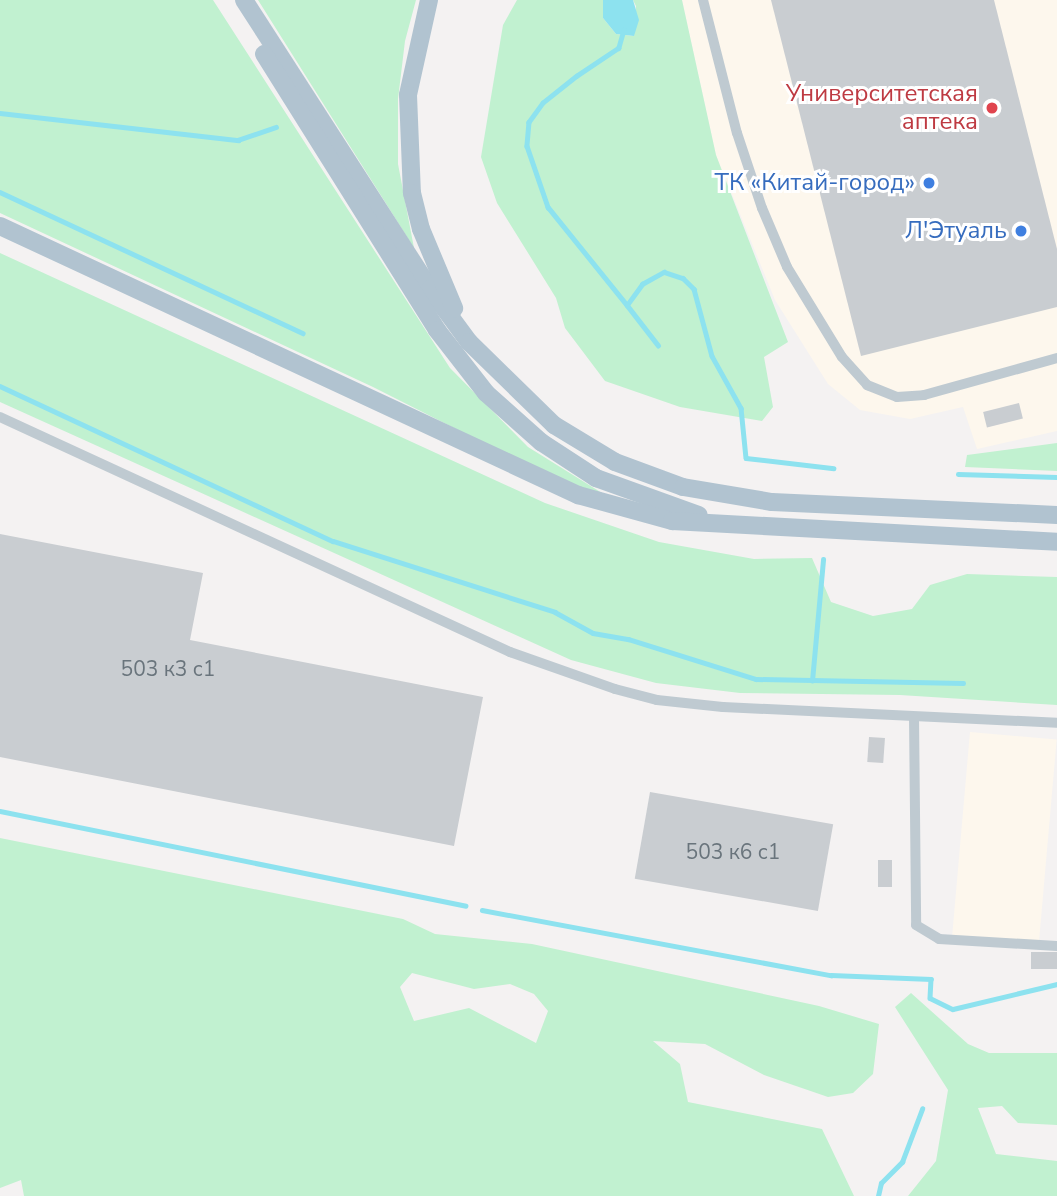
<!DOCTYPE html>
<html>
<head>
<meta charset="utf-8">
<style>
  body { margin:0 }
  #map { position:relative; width:1057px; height:1196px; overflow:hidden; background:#f4f2f2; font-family:"Nunito Sans",sans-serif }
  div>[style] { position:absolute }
  .commercial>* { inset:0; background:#fdf7ed; transform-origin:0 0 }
  .green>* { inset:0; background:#c1f1d0 }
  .water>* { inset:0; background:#8de2ef }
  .stream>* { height:4.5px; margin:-2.25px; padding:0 2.25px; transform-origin:2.25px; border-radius:2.25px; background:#8de2ef }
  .building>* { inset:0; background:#c9cdd1; transform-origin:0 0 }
  .street>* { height:10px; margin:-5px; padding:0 5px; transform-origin:5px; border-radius:5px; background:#bfcad1 }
  .primary>* { height:18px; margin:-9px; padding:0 9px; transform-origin:9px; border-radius:9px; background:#b1c3d0 }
  .dots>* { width:19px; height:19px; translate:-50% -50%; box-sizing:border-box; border:4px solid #fff; border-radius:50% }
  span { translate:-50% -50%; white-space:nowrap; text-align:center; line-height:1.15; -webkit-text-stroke:6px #fff; paint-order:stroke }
  .number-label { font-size:21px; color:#69747c }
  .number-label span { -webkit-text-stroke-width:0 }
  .health-label { font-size:24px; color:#be3a42 }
  .right { translate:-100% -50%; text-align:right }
  .shop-label { font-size:24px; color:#366cbe }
</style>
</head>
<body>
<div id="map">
  <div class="commercial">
    <div style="clip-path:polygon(682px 0,1057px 0,1057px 431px,977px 449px,963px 407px,910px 419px,860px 410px,828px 384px,775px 300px,716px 155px)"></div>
    <div style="left:970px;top:732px;width:87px;height:206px;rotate:5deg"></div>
  </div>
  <div class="green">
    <div style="clip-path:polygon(0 0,213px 0,450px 368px,528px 447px,610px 498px,537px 470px,373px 387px,0 213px)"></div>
    <div style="clip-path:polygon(258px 0,416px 0,405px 41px,398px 99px,398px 164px,414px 248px)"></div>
    <div style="clip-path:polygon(517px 0,603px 0,603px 18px,616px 34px,634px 36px,636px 6px,633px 0,682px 0,716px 155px,788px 342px,764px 357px,773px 407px,762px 421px,680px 407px,605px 381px,565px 328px,556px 298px,497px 203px,481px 157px,503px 25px)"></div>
    <div style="clip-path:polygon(0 253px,545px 503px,659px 542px,754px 559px,812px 558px,831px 602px,873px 616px,912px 609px,930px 585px,967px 574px,1057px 577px,1057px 705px,900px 695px,740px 693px,656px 683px,571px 660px,0 402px)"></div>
    <div style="clip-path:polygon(1057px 443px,1057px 471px,965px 467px,967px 455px)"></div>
    <div style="clip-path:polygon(evenodd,0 838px,403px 919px,435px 934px,532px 944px,819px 1006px,879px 1024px,873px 1074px,853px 1093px,828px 1097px,764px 1075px,705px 1044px,653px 1041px,680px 1064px,688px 1102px,822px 1129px,854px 1196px,24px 1196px,21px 1180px,0 1188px,0 838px,412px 973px,474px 989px,510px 984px,534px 994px,548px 1011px,536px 1043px,469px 1008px,414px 1021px,400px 987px,412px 973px)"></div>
    <div style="clip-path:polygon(911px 993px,968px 1044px,989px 1053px,1057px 1053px,1057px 1125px,1018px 1123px,1002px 1106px,978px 1108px,996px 1154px,1057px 1161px,1057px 1196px,908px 1196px,936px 1161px,948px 1090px,895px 1007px)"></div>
  </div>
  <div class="water">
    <div style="clip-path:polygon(603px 0,633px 0,639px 20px,634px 36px,616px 34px,603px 18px)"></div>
  </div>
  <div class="stream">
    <div style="left:624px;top:30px;width:19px;rotate:106deg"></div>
    <div style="left:619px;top:48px;width:50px;rotate:146.3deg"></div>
    <div style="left:577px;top:76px;width:43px;rotate:141.5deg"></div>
    <div style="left:543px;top:103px;width:24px;rotate:126deg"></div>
    <div style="left:529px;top:122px;width:24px;rotate:95deg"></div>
    <div style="left:527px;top:146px;width:65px;rotate:71deg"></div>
    <div style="left:548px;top:207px;width:126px;rotate:51.1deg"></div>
    <div style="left:627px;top:305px;width:26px;rotate:-54deg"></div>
    <div style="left:642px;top:284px;width:25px;rotate:-29deg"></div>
    <div style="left:664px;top:272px;width:20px;rotate:18deg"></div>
    <div style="left:683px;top:278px;width:16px;rotate:45deg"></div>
    <div style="left:694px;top:289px;width:69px;rotate:75deg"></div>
    <div style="left:712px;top:356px;width:60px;rotate:60.9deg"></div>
    <div style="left:741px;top:408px;width:50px;rotate:84.3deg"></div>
    <div style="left:746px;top:458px;width:88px;rotate:6.6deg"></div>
    <div style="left:0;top:113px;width:240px;rotate:6.5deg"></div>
    <div style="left:238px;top:140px;width:40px;rotate:-18.9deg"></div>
    <div style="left:0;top:192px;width:334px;rotate:25deg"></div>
    <div style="left:627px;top:305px;width:51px;rotate:52.2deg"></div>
    <div style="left:0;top:386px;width:367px;rotate:25deg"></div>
    <div style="left:333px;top:541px;width:233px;rotate:17.7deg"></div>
    <div style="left:555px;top:612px;width:43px;rotate:28.9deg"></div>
    <div style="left:593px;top:633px;width:36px;rotate:10deg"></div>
    <div style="left:628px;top:639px;width:134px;rotate:17.4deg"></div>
    <div style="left:756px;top:679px;width:207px;rotate:1.1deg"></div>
    <div style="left:958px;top:474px;width:99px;rotate:1.7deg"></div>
    <div style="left:812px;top:681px;width:122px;rotate:-84.8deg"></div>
    <div style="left:0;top:811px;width:475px;rotate:11.5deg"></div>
    <div style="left:482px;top:910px;width:355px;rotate:10.6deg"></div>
    <div style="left:831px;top:975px;width:100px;rotate:2.3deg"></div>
    <div style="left:931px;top:979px;width:19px;rotate:93deg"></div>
    <div style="left:930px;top:998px;width:25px;rotate:26deg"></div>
    <div style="left:953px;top:1009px;width:107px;rotate:-13.5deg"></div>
    <div style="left:878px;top:1196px;width:13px;rotate:-77deg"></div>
    <div style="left:881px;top:1183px;width:30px;rotate:-45deg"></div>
    <div style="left:902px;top:1162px;width:57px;rotate:-69.3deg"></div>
  </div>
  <div class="building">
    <div style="clip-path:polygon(771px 0,994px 0,1057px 249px,1057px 307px,861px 356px)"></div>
    <div style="left:1019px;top:403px;width:16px;height:37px;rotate:76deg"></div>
    <div style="clip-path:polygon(0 534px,203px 573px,190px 640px,483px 697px,454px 846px,0 757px)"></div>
    <div style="left:869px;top:737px;width:16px;height:25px;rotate:4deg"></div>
    <div style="left:650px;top:792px;width:186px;height:88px;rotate:10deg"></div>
    <div style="left:878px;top:860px;width:14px;height:27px"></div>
    <div style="left:1031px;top:952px;width:26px;height:17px"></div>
  </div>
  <div class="street">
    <div style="left:703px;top:0;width:137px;rotate:75.7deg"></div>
    <div style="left:737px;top:133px;width:79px;rotate:71.6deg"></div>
    <div style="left:762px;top:208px;width:64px;rotate:67deg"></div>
    <div style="left:787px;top:267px;width:105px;rotate:58.6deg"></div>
    <div style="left:842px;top:357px;width:38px;rotate:48deg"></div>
    <div style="left:867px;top:385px;width:32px;rotate:22deg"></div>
    <div style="left:897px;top:397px;width:27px;rotate:-4deg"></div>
    <div style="left:924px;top:395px;width:138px;rotate:-15.5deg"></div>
    <div style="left:0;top:417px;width:562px;rotate:24.74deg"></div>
    <div style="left:510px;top:652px;width:111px;rotate:19.4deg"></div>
    <div style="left:615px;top:689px;width:43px;rotate:14.7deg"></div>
    <div style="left:657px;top:700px;width:66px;rotate:6.1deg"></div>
    <div style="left:723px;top:707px;width:334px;rotate:2.7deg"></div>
    <div style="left:914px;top:717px;width:208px;rotate:89.4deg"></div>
    <div style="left:916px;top:925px;width:27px;rotate:31deg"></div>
    <div style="left:939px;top:939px;width:118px;rotate:3.4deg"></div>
  </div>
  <div class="primary">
    <div style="left:244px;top:0;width:344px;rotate:57.2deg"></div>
    <div style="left:430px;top:289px;width:66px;rotate:53.7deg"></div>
    <div style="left:469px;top:342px;width:119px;rotate:44.3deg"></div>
    <div style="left:554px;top:425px;width:71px;rotate:31.2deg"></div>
    <div style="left:615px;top:462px;width:72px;rotate:20.2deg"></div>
    <div style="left:683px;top:487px;width:90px;rotate:9.6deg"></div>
    <div style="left:772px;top:502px;width:285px;rotate:2.6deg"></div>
    <div style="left:429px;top:0;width:97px;rotate:102.5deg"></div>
    <div style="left:408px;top:95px;width:98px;rotate:87.7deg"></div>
    <div style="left:412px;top:193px;width:37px;rotate:76deg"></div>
    <div style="left:421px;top:229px;width:86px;rotate:67.3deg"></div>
    <div style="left:264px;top:54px;width:326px;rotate:57.9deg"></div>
    <div style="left:437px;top:330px;width:80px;rotate:52.1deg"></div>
    <div style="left:486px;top:393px;width:74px;rotate:41.7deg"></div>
    <div style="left:541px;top:442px;width:66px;rotate:33.2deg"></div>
    <div style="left:596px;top:478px;width:109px;rotate:19.8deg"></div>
    <div style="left:0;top:226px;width:638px;rotate:24.96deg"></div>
    <div style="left:578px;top:495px;width:98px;rotate:15.5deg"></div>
    <div style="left:672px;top:521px;width:386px;rotate:3.1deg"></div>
  </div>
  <div class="dots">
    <div style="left:992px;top:108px;background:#e0444e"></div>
    <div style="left:929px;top:183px;background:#3f7fe0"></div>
    <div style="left:1021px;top:231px;background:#3f7fe0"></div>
  </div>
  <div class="number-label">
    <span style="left:168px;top:669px">503 к3 с1</span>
    <span style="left:733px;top:852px">503 к6 с1</span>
  </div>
  <div class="health-label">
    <span class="right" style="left:978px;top:108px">Университетская<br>аптека</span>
  </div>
  <div class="shop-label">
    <span class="right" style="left:915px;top:183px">ТК «Китай-город»</span>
    <span class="right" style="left:1007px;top:231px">Л'Этуаль</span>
  </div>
</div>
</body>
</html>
